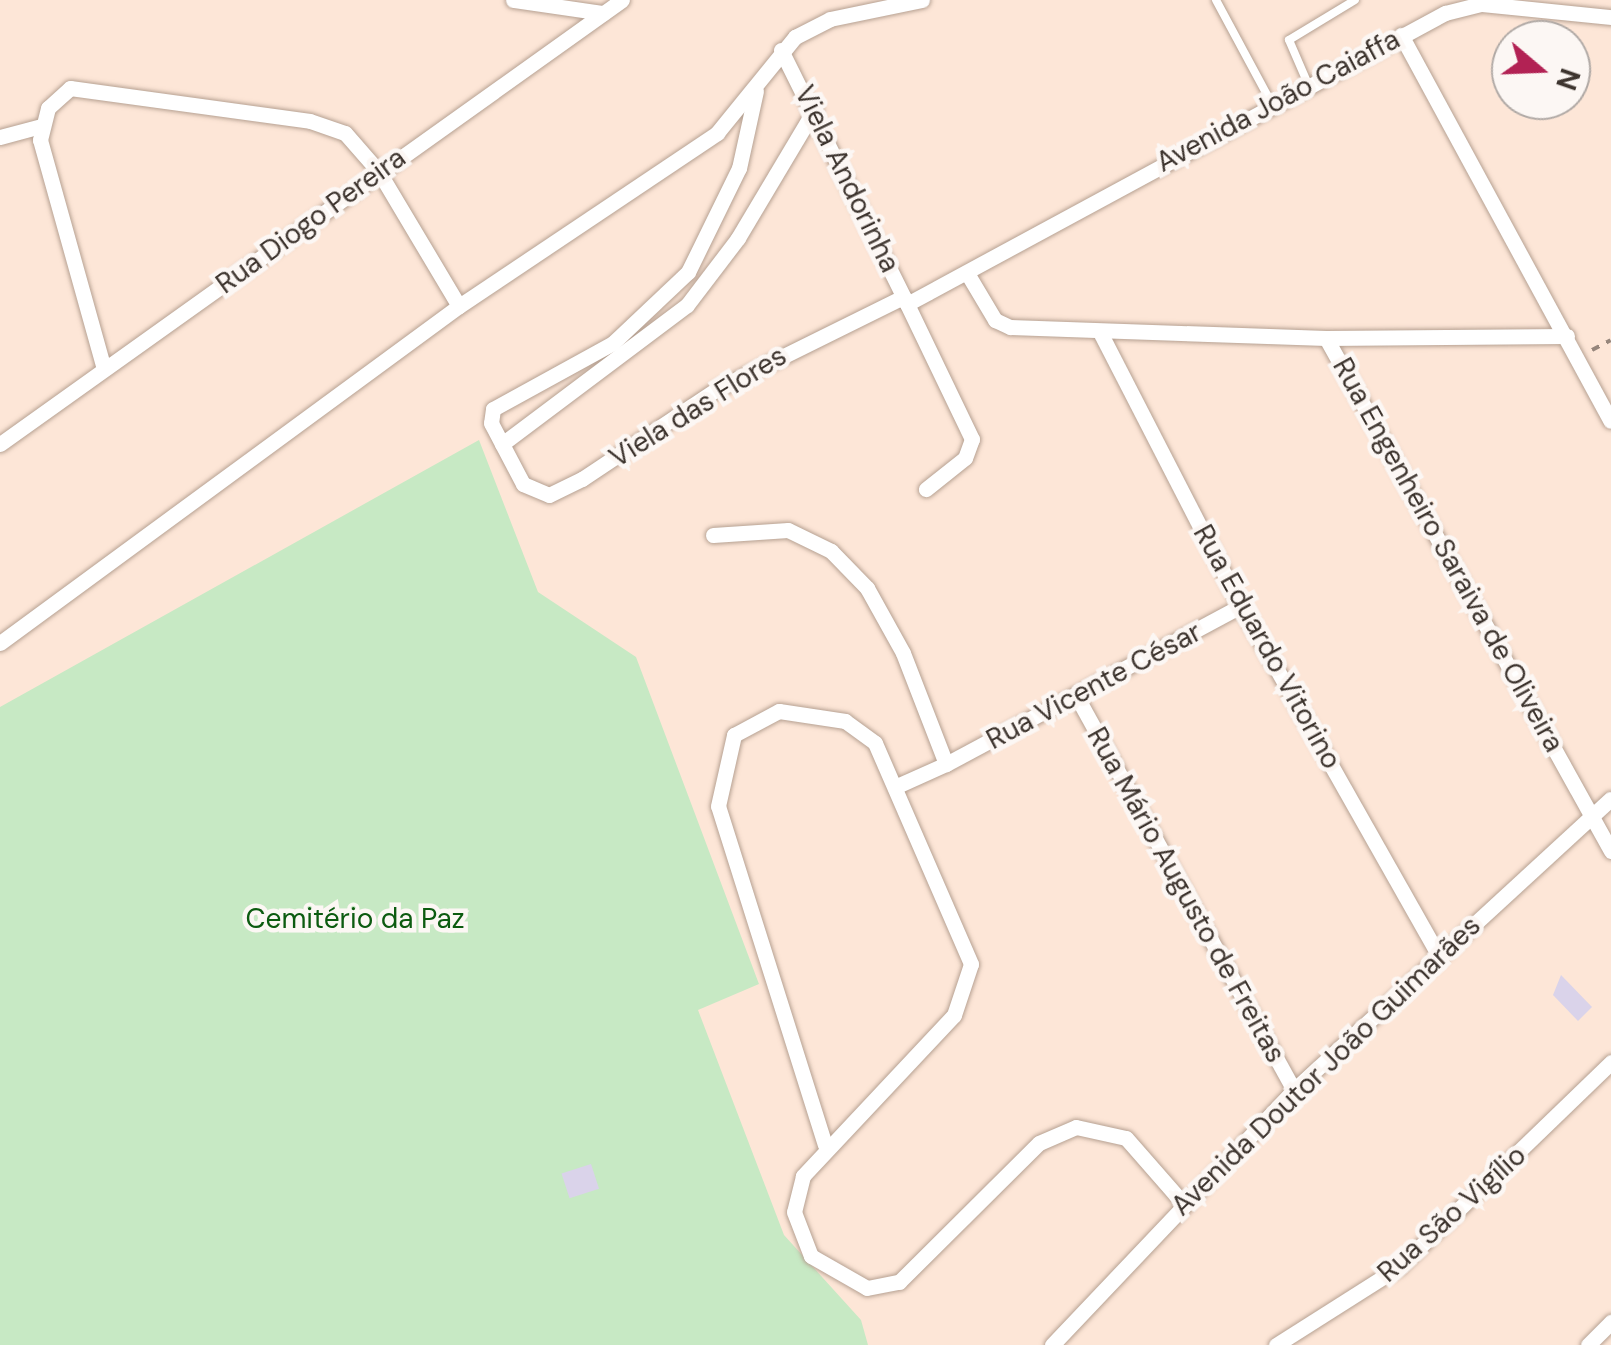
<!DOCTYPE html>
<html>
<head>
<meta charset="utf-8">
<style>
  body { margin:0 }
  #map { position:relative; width:1611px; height:1345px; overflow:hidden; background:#fde6d7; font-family:"DM Sans",sans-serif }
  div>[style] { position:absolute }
  .green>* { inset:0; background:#c7e9c4 }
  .building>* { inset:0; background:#dad3ea; transform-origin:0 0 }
  .path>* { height:4px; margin-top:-2px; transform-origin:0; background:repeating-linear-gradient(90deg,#96867c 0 8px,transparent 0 16px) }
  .roads { filter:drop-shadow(0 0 2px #b6a192) drop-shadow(0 0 2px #b6a192) }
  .lane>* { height:8px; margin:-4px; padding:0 4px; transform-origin:4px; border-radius:4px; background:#fff }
  .street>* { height:15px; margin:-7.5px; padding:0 7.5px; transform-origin:7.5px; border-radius:7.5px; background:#fff }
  span { translate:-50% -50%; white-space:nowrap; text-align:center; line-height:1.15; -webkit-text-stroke:9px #fcf7f4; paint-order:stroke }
  .street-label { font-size:28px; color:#3d342e }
  .park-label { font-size:28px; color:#0c5b10 }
  .north { position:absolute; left:1491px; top:20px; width:100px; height:100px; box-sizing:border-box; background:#fcf7f4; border:2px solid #b0a9a5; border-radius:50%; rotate:109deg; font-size:28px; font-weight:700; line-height:40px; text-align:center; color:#3d342e }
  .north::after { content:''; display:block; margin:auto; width:35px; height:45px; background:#b22254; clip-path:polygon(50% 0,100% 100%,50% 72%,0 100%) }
</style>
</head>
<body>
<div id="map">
  <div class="green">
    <div style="clip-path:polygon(479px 440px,538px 592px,636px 657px,759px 984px,698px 1010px,784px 1235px,861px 1320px,868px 1345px,0 1345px,0 707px)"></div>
  </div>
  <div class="building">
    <div style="clip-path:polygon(1561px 975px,1592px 1007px,1578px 1021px,1553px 995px)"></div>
    <div style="left:591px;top:1164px;width:26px;height:31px;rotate:72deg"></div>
  </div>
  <div class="path">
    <div style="left:1592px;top:350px;width:21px;rotate:-28deg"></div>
  </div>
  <div class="roads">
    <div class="lane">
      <div style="left:1216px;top:0;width:118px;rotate:61.7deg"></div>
      <div style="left:1308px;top:84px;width:48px;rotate:-113.4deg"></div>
      <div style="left:1289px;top:40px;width:77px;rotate:-31.2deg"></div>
    </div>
    <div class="street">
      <div style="left:513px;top:0;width:91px;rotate:8.2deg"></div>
      <div style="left:1401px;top:35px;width:439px;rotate:61.5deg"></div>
      <div style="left:781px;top:50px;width:284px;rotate:63.6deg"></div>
      <div style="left:907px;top:304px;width:612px;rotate:-28.41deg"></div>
      <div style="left:1445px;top:13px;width:38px;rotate:-14deg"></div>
      <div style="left:1482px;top:4px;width:130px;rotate:5.8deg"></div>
      <div style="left:756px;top:91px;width:79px;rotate:102.4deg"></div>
      <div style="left:739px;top:168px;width:116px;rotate:116.1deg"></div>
      <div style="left:688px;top:272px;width:103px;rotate:136.6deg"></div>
      <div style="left:613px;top:343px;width:137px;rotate:151.2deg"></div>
      <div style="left:493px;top:409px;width:14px;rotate:98deg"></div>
      <div style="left:491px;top:423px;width:69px;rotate:62.3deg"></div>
      <div style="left:523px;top:484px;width:28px;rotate:23deg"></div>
      <div style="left:549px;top:495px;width:37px;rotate:-26deg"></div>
      <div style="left:582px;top:479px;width:162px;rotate:-33.7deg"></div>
      <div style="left:717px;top:389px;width:208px;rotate:-26.3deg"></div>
      <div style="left:0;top:137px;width:42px;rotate:-15deg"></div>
      <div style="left:967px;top:273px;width:55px;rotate:59.2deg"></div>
      <div style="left:995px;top:320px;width:17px;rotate:25deg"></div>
      <div style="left:1010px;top:327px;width:316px;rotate:2deg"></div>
      <div style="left:1326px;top:338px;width:587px;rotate:60.95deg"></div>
      <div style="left:907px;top:304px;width:150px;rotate:64.3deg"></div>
      <div style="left:972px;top:439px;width:20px;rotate:110deg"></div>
      <div style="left:965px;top:458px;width:50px;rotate:141.5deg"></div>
      <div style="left:1101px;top:334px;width:306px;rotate:62.8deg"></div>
      <div style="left:1241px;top:606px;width:402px;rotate:60.5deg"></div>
      <div style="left:1326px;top:338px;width:241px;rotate:-0.5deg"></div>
      <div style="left:104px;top:369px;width:238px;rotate:-105.6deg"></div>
      <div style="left:40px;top:140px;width:33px;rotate:-76deg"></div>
      <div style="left:48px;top:108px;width:30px;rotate:-42deg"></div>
      <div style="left:70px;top:88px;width:242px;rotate:7.8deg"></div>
      <div style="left:310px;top:121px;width:37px;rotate:19deg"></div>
      <div style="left:345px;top:133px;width:52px;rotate:48.9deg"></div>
      <div style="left:379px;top:172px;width:156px;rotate:59.2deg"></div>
      <div style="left:0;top:444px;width:764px;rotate:-35.52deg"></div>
      <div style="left:502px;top:444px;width:231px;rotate:-36.9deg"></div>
      <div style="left:687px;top:305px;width:84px;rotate:-52.7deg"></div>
      <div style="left:738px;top:238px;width:150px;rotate:-59.2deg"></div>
      <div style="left:713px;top:535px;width:75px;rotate:-3.8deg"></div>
      <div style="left:788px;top:530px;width:48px;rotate:26deg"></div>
      <div style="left:831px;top:551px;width:52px;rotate:45.8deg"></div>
      <div style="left:867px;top:588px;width:74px;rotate:61deg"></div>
      <div style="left:903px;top:653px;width:119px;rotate:68.8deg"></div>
      <div style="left:946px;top:764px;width:51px;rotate:155.9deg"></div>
      <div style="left:0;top:643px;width:569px;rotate:-36.29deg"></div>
      <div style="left:459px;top:306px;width:311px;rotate:-33.8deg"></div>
      <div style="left:717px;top:133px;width:124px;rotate:-50.9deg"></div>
      <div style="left:795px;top:37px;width:39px;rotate:-27deg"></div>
      <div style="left:830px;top:19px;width:94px;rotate:-11.7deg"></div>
      <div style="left:1078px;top:699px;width:447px;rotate:61.1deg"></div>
      <div style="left:946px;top:764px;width:335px;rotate:-28.2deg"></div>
      <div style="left:825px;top:1145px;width:355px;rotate:-107.5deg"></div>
      <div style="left:718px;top:806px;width:73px;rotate:-77.3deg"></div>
      <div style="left:734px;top:735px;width:51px;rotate:-28.1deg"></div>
      <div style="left:779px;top:711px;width:67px;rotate:8.6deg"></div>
      <div style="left:845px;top:721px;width:37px;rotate:36deg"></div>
      <div style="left:875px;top:743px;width:241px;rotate:66.5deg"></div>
      <div style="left:971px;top:964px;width:54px;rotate:108.4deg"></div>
      <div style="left:954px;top:1015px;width:221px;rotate:133.2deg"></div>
      <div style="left:803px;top:1176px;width:37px;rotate:104deg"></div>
      <div style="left:794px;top:1212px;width:47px;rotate:68.9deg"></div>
      <div style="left:811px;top:1256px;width:64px;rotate:29.7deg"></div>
      <div style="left:867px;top:1288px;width:33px;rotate:-11deg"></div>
      <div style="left:899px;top:1282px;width:197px;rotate:-44.8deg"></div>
      <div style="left:1039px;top:1143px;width:40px;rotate:-23.4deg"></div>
      <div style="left:1076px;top:1127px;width:51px;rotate:12.4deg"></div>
      <div style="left:1126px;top:1138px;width:85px;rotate:48.8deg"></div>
      <div style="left:1052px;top:1345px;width:352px;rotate:-46.5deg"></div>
      <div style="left:1294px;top:1090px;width:430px;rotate:-42.6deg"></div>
      <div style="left:1276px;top:1345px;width:146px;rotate:-32.4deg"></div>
      <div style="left:1399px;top:1267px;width:295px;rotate:-44deg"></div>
      <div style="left:1588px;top:1345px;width:33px;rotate:-45deg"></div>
    </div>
  </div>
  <div class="street-label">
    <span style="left:1278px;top:101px;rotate:-28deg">Avenida João Caiaffa</span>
    <span style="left:847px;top:179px;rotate:64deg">Viela Andorinha</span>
    <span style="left:311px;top:221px;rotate:-36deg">Rua Diogo Pereira</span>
    <span style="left:698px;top:407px;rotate:-32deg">Viela das Flores</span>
    <span style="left:1448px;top:555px;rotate:61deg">Rua Engenheiro Saraiva de Oliveira</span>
    <span style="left:1267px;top:647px;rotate:61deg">Rua Eduardo Vitorino</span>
    <span style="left:1094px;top:686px;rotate:-28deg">Rua Vicente César</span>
    <span style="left:1186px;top:895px;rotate:61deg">Rua Mário Augusto de Freitas</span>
    <span style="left:1326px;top:1066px;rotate:-44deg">Avenida Doutor João Guimarães</span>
    <span style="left:1452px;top:1214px;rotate:-42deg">Rua São Vigílio</span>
  </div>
  <div class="park-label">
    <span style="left:355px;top:919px">Cemitério da Paz</span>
  </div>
  <div class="north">N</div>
</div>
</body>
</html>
